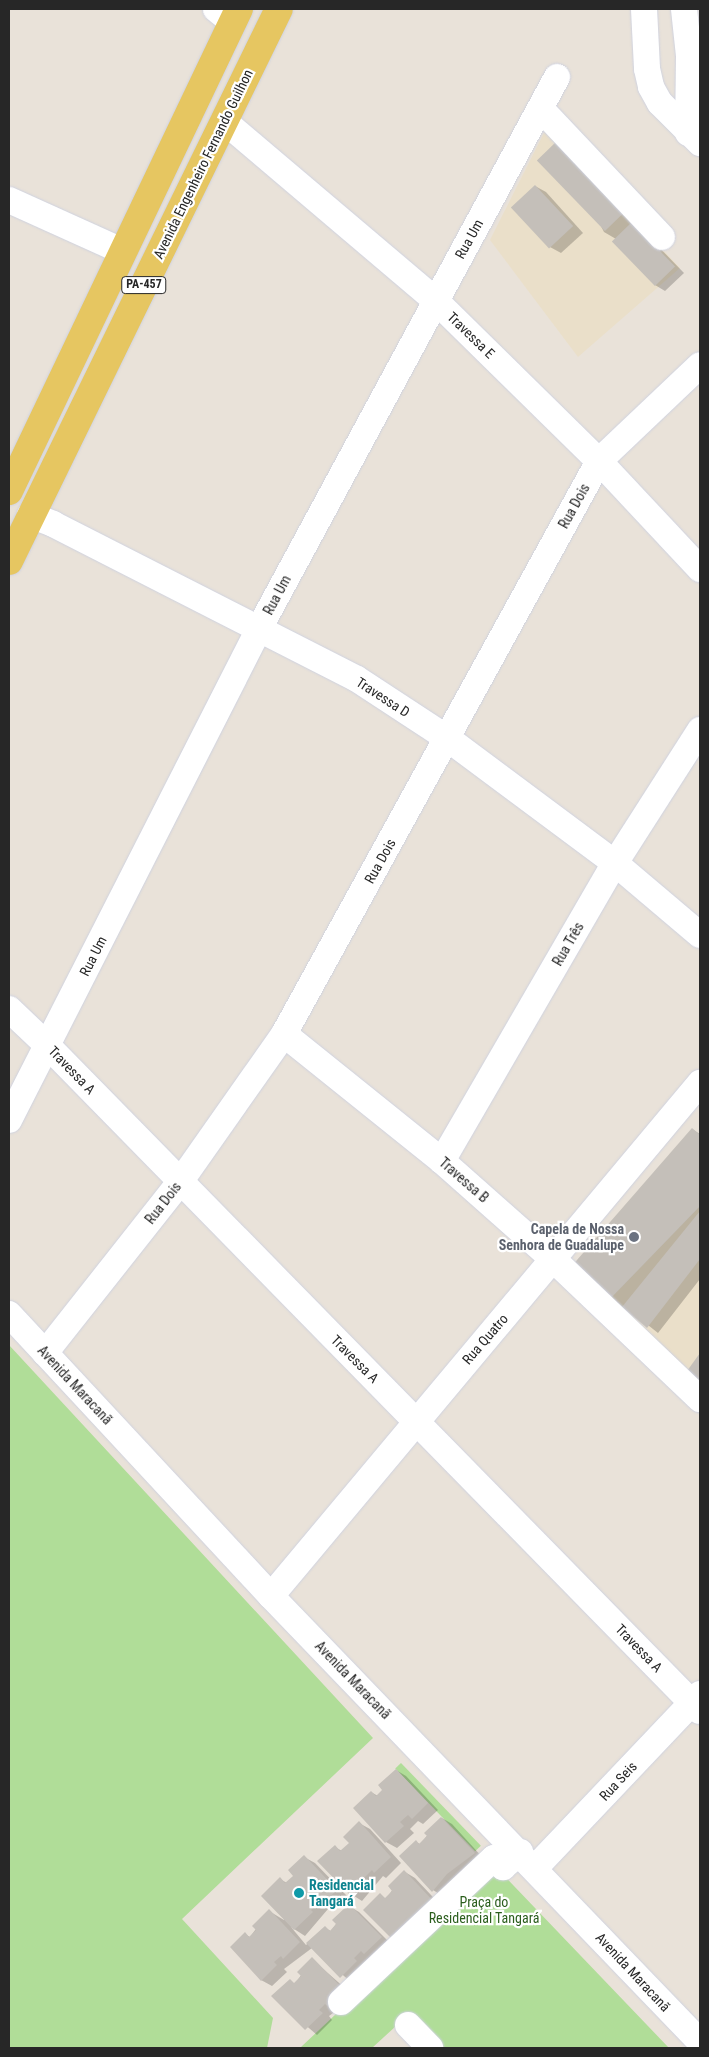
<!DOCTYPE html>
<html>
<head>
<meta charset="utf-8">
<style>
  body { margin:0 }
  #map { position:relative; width:709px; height:2057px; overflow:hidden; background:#e9e2d9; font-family:"Roboto Condensed",sans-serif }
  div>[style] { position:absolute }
  .education>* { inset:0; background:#eadfc9 }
  .green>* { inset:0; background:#b0dd98; transform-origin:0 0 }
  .shadow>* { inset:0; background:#0003 }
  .building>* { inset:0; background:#c4bfb9; transform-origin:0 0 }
  .roads { filter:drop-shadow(0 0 1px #cfd2df) drop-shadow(0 0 1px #cfd2df) }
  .minor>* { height:26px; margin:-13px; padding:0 13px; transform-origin:13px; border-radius:13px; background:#fff }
  .major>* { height:28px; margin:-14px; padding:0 14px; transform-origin:14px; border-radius:14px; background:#e6c661 }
  .dots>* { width:14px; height:14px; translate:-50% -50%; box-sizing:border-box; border:2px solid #fff; border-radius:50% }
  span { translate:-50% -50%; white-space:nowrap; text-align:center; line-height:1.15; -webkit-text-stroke:4.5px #fff; paint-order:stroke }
  .shield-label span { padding:1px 4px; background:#fff; border:1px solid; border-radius:4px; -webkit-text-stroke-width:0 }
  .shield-label { font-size:12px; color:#272727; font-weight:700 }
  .street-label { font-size:14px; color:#272727 }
  .worship-label { font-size:14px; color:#5b616d; font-weight:700 }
  .right { translate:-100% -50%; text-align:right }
  .culture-label { font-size:14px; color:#0d838f; font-weight:700 }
  .left { translate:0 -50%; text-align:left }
  .park-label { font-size:14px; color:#2b5e1d }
  .frame { position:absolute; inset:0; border:10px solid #272727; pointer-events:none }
</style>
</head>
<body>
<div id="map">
  <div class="education">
    <div style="clip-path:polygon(547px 127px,680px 268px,578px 357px,490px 240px)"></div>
    <div style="clip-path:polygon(700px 1206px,700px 1394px,606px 1303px)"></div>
  </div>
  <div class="green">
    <div style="clip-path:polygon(9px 1345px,373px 1738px,182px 1919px,273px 2018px,267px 2048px,9px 2048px)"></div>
    <div style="left:401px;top:1763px;width:115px;height:8px;rotate:46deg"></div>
    <div style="clip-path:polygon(494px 1865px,669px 2048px,440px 2048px,408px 2015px,372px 2048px,301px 2047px)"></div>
  </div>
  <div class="shadow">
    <div style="clip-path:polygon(557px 142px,684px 273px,665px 291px,655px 285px,616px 239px,604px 232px)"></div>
    <div style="clip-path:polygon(535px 186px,546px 192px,583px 233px,561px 253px,550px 247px)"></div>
    <div style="clip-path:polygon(692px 1129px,700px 1134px,700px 1279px,658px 1333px,624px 1306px,621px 1310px,607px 1302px)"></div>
    <div style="clip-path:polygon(396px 1770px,406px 1776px,438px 1810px,423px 1824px,418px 1821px,410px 1829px,414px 1833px,397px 1848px,386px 1842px,371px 1792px,378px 1796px,384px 1790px)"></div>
    <div style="clip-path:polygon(442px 1818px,452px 1824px,484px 1859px,444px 1897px,433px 1890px,416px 1842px,420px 1844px)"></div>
    <div style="clip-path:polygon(359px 1823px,370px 1829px,401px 1863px,386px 1878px,383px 1876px,362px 1901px,351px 1894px,319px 1862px,335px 1847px,342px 1851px,351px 1843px)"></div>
    <div style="clip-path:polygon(304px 1857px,315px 1863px,347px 1896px,331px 1911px,328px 1909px,305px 1936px,291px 1927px,306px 1945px,325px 1928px,331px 1931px,349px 1906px,359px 1912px,391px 1944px,352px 1983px,312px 1948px,284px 1969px,287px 1972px,272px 1986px,261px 1980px,245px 1934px,250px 1937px,269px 1911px,284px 1920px,280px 1879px,287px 1883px,295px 1876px)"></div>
    <div style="clip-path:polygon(405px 1872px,415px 1878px,447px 1912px,420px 1931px,380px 1895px,386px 1899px)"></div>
    <div style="clip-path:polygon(312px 1959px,355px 1997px,329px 2016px,332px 2020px,317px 2035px,272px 1996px,295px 1984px)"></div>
  </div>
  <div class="building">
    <div style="left:557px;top:141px;width:98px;height:28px;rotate:46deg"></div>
    <div style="left:535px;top:185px;width:56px;height:33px;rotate:47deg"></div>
    <div style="left:632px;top:222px;width:62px;height:28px;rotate:46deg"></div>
    <div style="clip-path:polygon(692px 1128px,700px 1135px,700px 1206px,606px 1303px,570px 1268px)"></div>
    <div style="clip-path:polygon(700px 1211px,700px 1259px,647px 1328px,622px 1307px)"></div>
    <div style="clip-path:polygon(700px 1353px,700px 1382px,687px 1371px)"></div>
    <div style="clip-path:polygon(396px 1769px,428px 1803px,412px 1819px,408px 1815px,400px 1822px,404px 1826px,385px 1843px,353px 1808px,371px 1791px,376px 1796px,382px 1790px,378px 1785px)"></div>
    <div style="clip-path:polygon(441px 1817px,475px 1853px,447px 1874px,432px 1892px,399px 1856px,416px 1840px,419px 1844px,427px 1836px,424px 1833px)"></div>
    <div style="clip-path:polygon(359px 1821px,391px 1857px,374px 1873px,372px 1870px,364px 1878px,367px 1880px,350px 1895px,317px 1861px,335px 1845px,340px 1851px,349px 1843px,343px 1837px)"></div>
    <div style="clip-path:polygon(304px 1855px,337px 1890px,320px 1906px,318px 1904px,311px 1910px,313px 1912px,294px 1930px,261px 1896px,280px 1877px,285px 1883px,293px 1876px,288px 1870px)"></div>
    <div style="clip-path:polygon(404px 1870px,437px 1905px,397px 1944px,363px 1910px,380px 1893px,385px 1898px,392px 1891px,388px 1886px)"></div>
    <div style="clip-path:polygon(349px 1904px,382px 1937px,364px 1954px,361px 1951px,354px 1958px,357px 1961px,340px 1978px,306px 1943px,325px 1926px,330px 1931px,336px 1924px,332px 1920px)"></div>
    <div style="clip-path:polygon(269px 1909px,300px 1942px,283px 1959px,281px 1956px,274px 1962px,277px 1965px,261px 1981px,230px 1947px,245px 1932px,249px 1937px,256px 1930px,252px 1926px)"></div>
    <div style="clip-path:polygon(312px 1957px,345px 1991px,329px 2007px,325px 2004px,319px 2010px,323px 2013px,305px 2030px,271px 1996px,290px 1979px,294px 1983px,301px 1976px,297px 1972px)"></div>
  </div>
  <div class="roads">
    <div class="minor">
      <div style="left:216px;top:9px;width:21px;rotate:39deg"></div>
      <div style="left:644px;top:9px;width:60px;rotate:87.1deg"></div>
      <div style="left:647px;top:69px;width:18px;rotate:77deg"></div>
      <div style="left:651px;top:87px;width:18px;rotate:61deg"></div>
      <div style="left:660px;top:103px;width:57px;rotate:45deg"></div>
      <div style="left:684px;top:9px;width:47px;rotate:83.9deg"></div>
      <div style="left:689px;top:56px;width:77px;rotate:90.7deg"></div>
      <div style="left:541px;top:109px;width:176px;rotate:46.6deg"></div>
      <div style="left:224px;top:121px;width:278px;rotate:40.3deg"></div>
      <div style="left:436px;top:301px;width:228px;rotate:44.5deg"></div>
      <div style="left:599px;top:461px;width:148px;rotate:46.9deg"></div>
      <div style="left:9px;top:200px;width:124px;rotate:24.3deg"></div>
      <div style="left:30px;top:515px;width:25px;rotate:21deg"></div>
      <div style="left:53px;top:524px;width:341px;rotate:27deg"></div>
      <div style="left:357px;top:679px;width:108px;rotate:33.2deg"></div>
      <div style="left:447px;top:738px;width:209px;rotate:36.7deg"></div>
      <div style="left:615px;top:863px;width:111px;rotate:40.3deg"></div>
      <div style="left:9px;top:1009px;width:54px;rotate:43.5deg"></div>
      <div style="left:48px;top:1046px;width:931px;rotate:45.57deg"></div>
      <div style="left:284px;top:1034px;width:203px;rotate:38.8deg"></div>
      <div style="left:442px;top:1161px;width:149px;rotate:41.5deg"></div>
      <div style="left:554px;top:1260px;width:202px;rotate:43.6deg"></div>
      <div style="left:9px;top:1120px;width:553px;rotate:-63.02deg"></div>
      <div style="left:260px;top:627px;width:625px;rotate:-61.63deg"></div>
      <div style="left:442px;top:1161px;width:345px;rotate:-59.9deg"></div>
      <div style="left:615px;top:863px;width:158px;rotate:-57.4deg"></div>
      <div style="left:9px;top:1314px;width:385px;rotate:47.1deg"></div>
      <div style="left:271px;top:1596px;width:619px;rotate:46.11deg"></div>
      <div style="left:45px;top:1353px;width:218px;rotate:-51.7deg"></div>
      <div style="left:180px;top:1182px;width:181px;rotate:-54.9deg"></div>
      <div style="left:284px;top:1034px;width:654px;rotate:-61.2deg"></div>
      <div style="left:599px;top:461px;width:139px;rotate:-43.5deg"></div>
      <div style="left:271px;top:1596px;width:669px;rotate:-50.1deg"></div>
      <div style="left:535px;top:1868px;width:240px;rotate:-46.5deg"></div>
      <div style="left:341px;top:2002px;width:210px;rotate:-43.3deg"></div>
      <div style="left:494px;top:1858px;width:13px;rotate:45deg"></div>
      <div style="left:503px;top:1867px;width:23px;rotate:-41deg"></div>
      <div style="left:408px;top:2025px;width:32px;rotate:46deg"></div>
    </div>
    <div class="major">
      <div style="left:9px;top:491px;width:534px;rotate:-64.49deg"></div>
      <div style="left:9px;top:561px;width:614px;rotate:-63.94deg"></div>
    </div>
  </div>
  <div class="dots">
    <div style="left:634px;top:1237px;background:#6b7280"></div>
    <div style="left:299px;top:1893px;background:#0f9aa8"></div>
  </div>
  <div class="shield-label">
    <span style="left:144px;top:285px">PA-457</span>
  </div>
  <div class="street-label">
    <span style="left:203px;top:164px;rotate:-64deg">Avenida Engenheiro Fernando Guilhon</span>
    <span style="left:469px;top:239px;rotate:-61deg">Rua Um</span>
    <span style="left:471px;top:335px;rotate:44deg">Travessa E</span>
    <span style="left:574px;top:506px;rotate:-61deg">Rua Dois</span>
    <span style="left:277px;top:595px;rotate:-62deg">Rua Um</span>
    <span style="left:383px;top:697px;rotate:33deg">Travessa D</span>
    <span style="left:380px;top:861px;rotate:-61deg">Rua Dois</span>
    <span style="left:568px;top:944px;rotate:-60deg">Rua Três</span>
    <span style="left:93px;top:956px;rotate:-63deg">Rua Um</span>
    <span style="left:72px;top:1070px;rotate:46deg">Travessa A</span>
    <span style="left:464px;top:1180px;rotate:41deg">Travessa B</span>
    <span style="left:163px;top:1203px;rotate:-52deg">Rua Dois</span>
    <span style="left:485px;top:1339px;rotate:-49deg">Rua Quatro</span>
    <span style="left:355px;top:1359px;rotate:45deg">Travessa A</span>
    <span style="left:75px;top:1385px;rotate:47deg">Avenida Maracanã</span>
    <span style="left:639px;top:1648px;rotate:46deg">Travessa A</span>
    <span style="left:353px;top:1680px;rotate:46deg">Avenida Maracanã</span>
    <span style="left:618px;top:1781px;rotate:-47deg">Rua Seis</span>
    <span style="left:633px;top:1972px;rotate:47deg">Avenida Maracanã</span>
  </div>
  <div class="worship-label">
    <span class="right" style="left:624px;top:1237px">Capela de Nossa<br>Senhora de Guadalupe</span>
  </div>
  <div class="culture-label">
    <span class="left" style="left:309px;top:1893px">Residencial<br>Tangará</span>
  </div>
  <div class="park-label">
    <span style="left:484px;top:1910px">Praça do<br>Residencial Tangará</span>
  </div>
  <div class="frame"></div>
</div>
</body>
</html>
